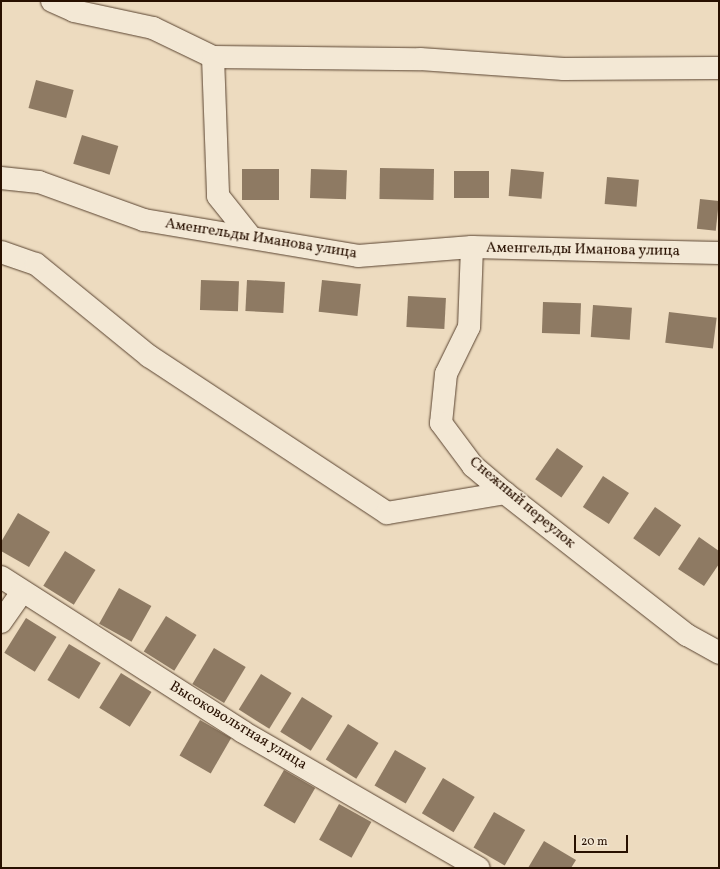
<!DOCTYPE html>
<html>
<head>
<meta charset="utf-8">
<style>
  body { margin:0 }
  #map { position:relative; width:720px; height:869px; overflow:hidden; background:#eddbbf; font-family:Vollkorn,serif }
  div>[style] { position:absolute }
  .building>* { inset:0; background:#8e7a63; transform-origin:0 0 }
  .roads { filter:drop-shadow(0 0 1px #594330) drop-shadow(0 0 1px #594330) }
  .minor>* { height:22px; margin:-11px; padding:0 11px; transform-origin:11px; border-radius:11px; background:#f3e8d5 }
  span { translate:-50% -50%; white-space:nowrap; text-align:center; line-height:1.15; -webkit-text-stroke:3.5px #f3e8d5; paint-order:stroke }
  .street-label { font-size:15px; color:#281000 }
  .frame { position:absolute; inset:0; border:2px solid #281000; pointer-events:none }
  .scale { position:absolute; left:574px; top:835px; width:54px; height:18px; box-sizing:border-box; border:2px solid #281000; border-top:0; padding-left:5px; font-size:12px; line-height:14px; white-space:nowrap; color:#281000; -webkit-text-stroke:3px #f3e8d5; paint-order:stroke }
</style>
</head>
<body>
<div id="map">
  <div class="building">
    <div style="left:36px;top:80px;width:39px;height:29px;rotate:15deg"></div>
    <div style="left:82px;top:135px;width:38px;height:30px;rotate:17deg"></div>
    <div style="left:380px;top:168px;width:54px;height:31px;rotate:1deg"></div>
    <div style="left:242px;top:169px;width:37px;height:31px"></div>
    <div style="left:311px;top:169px;width:36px;height:29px;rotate:2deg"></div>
    <div style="left:511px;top:169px;width:33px;height:27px;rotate:5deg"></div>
    <div style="left:454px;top:171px;width:35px;height:27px"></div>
    <div style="left:607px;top:177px;width:32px;height:27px;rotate:5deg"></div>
    <div style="left:700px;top:199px;width:19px;height:30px;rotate:6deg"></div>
    <div style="left:201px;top:280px;width:38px;height:30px;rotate:2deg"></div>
    <div style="left:247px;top:280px;width:38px;height:31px;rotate:3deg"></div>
    <div style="left:322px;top:280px;width:39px;height:32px;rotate:6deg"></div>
    <div style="left:408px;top:296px;width:38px;height:31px;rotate:3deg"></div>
    <div style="left:543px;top:302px;width:38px;height:31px;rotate:2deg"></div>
    <div style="left:593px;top:305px;width:39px;height:32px;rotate:4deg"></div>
    <div style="left:669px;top:312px;width:48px;height:31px;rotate:7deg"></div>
    <div style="left:557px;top:448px;width:32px;height:38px;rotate:35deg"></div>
    <div style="left:603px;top:476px;width:31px;height:37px;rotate:33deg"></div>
    <div style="left:655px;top:507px;width:32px;height:38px;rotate:35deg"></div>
    <div style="clip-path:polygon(18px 513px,50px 532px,29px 567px,1px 551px,1px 542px)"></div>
    <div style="clip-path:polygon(699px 537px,719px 551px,719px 564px,704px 586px,678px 569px)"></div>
    <div style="left:65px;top:551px;width:36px;height:41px;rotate:32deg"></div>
    <div style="left:119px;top:588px;width:37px;height:41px;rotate:29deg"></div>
    <div style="left:166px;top:616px;width:36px;height:42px;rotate:32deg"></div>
    <div style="left:26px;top:618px;width:36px;height:41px;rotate:32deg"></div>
    <div style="left:69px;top:644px;width:37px;height:42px;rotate:31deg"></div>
    <div style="left:214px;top:648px;width:37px;height:42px;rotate:31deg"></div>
    <div style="left:121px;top:673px;width:36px;height:41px;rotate:32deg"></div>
    <div style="left:261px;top:674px;width:36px;height:42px;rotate:32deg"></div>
    <div style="left:302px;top:697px;width:36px;height:41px;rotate:32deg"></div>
    <div style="left:200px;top:720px;width:36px;height:41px;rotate:30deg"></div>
    <div style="left:348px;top:724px;width:36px;height:42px;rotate:32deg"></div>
    <div style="left:395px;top:750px;width:36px;height:41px;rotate:30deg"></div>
    <div style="left:284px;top:770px;width:36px;height:41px;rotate:30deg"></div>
    <div style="left:443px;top:778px;width:37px;height:41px;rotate:31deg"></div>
    <div style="left:339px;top:804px;width:37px;height:41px;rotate:29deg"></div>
    <div style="left:494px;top:812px;width:36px;height:41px;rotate:30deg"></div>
    <div style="clip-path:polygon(544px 841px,576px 860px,571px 868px,528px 868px)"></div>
  </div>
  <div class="roads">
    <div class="minor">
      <div style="left:52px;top:1px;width:24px;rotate:24deg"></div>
      <div style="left:74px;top:11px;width:81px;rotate:12.1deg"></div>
      <div style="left:153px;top:28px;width:67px;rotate:25.8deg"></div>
      <div style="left:213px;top:57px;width:207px;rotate:0.6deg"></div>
      <div style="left:420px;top:59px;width:144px;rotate:4deg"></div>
      <div style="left:564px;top:69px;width:155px;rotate:-0.4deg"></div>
      <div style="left:213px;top:57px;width:139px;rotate:87.9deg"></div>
      <div style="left:218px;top:196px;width:51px;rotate:51.3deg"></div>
      <div style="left:1px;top:178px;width:38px;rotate:6deg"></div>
      <div style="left:39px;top:182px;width:112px;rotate:19.9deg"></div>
      <div style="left:144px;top:220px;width:217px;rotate:9.5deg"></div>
      <div style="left:358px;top:256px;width:114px;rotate:-4.5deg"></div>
      <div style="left:472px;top:247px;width:247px;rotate:1.4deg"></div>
      <div style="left:472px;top:247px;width:80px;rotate:92.1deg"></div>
      <div style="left:469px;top:327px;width:52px;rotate:116.1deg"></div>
      <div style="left:446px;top:374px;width:49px;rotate:95.8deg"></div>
      <div style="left:441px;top:423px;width:54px;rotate:53.3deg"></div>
      <div style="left:473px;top:466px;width:42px;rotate:40.2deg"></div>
      <div style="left:505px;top:493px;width:231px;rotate:38deg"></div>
      <div style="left:687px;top:635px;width:37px;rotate:29deg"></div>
      <div style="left:1px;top:252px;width:37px;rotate:19deg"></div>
      <div style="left:36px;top:264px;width:146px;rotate:39.2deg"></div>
      <div style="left:149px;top:356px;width:285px;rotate:33.4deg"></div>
      <div style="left:387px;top:513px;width:120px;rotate:-9.6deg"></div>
      <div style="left:1px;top:577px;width:287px;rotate:32.6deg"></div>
      <div style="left:243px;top:732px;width:272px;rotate:30deg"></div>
      <div style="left:1px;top:622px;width:37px;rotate:-55deg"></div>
    </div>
  </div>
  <div class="street-label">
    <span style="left:261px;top:239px;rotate:9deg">Аменгельды Иманова улица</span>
    <span style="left:583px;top:250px;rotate:1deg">Аменгельды Иманова улица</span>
    <span style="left:522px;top:503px;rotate:40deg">Снежный переулок</span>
    <span style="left:238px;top:726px;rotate:31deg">Высоковольтная улица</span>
  </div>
  <div class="frame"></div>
  <div class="scale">20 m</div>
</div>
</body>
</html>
